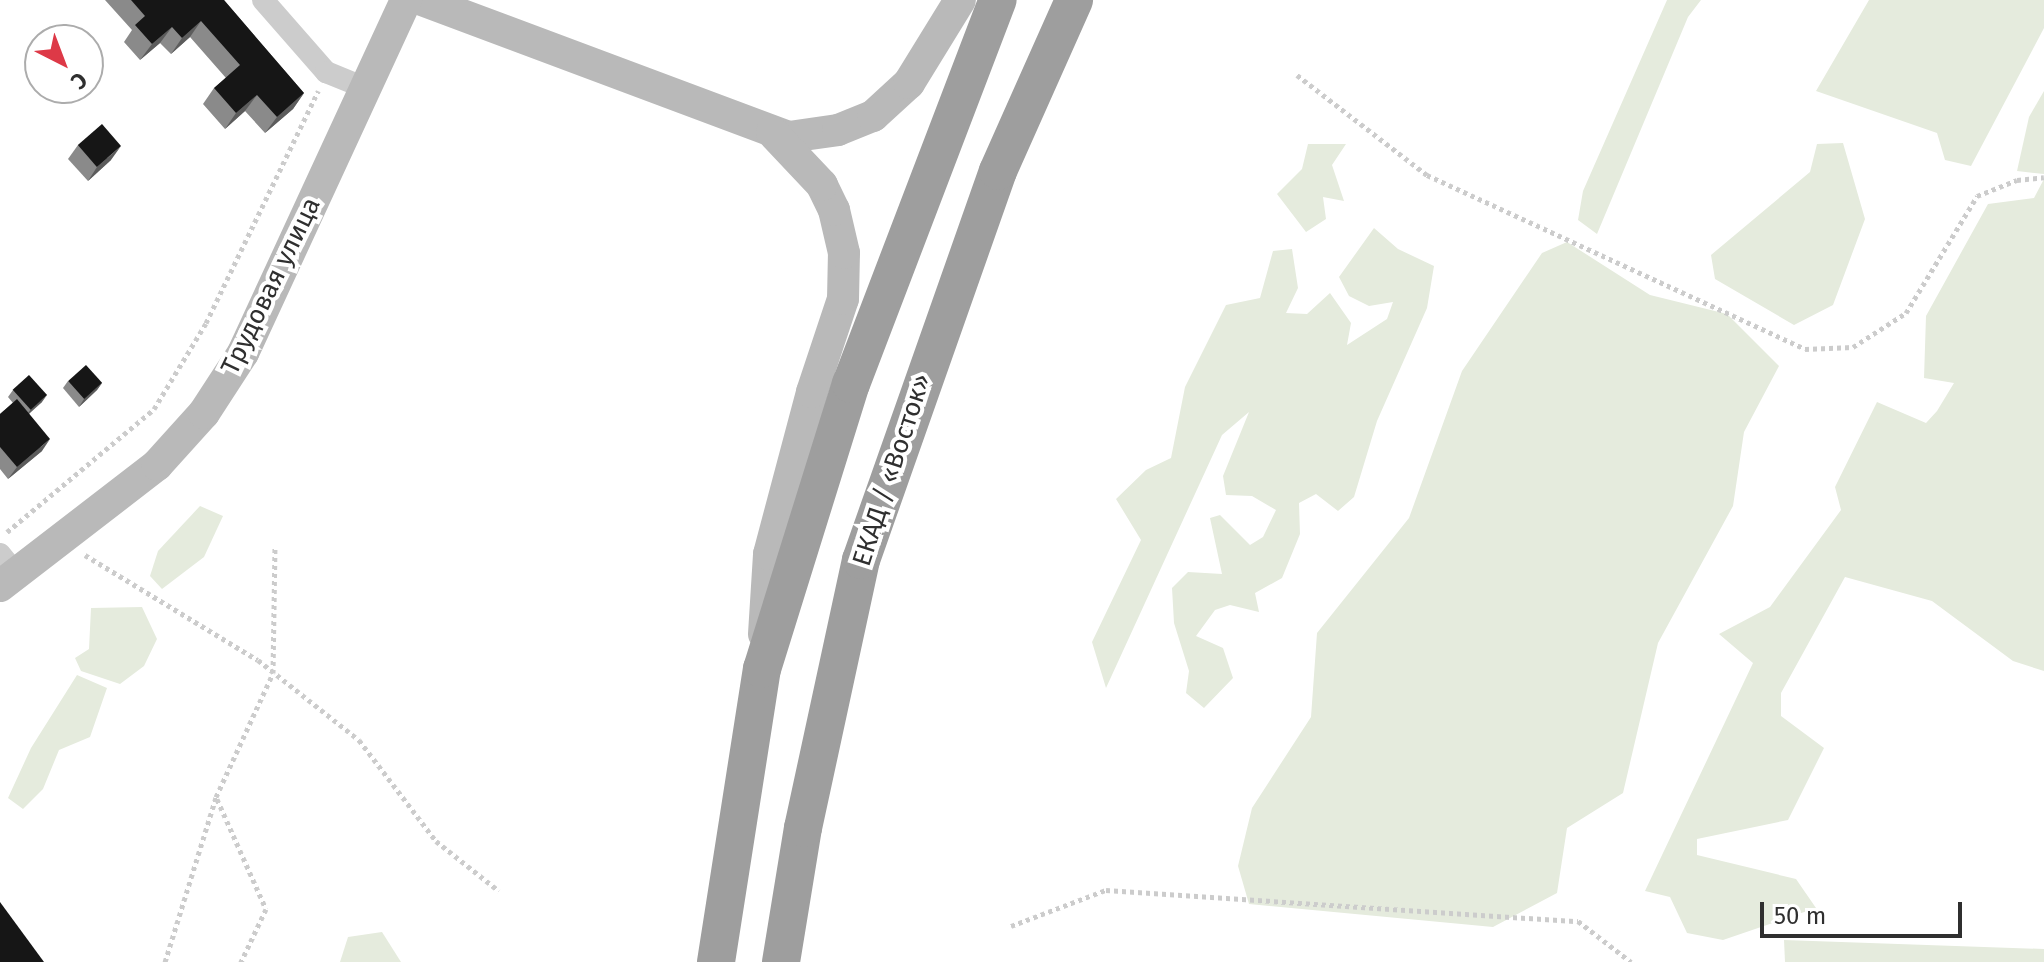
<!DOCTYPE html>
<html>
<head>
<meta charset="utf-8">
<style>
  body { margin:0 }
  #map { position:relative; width:2044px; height:962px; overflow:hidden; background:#fff; font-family:"Fira Sans",sans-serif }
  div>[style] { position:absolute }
  .green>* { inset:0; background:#e5ebdd }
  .path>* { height:5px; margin-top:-2.5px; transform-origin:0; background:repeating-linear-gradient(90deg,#ccc 0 4px,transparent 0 8px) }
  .minor>* { height:22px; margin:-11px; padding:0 11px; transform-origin:11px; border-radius:11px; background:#ccc }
  .secondary>* { height:32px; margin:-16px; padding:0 16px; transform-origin:16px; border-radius:16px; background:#b9b9b9 }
  .trunk>* { height:38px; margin:-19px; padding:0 19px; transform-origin:19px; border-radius:19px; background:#9e9e9e }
  .wall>* { inset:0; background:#8a8a8a }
  .shaded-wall>* { inset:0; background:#5c5c5c }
  .building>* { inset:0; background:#161616; transform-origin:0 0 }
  span { translate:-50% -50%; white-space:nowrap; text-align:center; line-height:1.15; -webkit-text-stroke:8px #fff; paint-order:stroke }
  .street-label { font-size:26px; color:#2f2f2f }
  .north { position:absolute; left:24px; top:24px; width:80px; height:80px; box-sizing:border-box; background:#fff; border:2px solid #acacac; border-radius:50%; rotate:138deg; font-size:22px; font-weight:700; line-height:32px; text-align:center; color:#2f2f2f }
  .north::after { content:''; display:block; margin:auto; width:28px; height:36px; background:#dd3947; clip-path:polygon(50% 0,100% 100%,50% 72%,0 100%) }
  .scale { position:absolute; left:1760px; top:902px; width:202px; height:36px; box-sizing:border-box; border:4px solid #2f2f2f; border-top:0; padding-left:10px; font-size:24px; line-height:28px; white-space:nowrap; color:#2f2f2f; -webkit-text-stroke:6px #fff; paint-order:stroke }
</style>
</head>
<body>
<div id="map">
  <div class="green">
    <div style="clip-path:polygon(1667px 0,1701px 0,1688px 17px,1597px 234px,1578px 220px,1583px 191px)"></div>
    <div style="clip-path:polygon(1869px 0,2044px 0,2044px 28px,1971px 166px,1945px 160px,1937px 133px,1816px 91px)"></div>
    <div style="clip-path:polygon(2044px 91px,2044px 174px,2017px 171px,2029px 117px)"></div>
    <div style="clip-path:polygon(1843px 143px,1865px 219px,1833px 305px,1794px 325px,1715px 279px,1711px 255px,1810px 172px,1817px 144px)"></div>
    <div style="clip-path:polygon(1308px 144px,1346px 144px,1332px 165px,1344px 201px,1323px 197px,1326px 219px,1306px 232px,1277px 194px,1302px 169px)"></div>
    <div style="clip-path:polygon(2044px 179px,2044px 671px,2013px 661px,1932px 601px,1845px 577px,1781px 693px,1781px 716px,1824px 748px,1788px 820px,1697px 839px,1697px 855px,1796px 879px,1816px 908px,1723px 940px,1687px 933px,1670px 897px,1645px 891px,1753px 663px,1719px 634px,1770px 607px,1841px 510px,1835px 487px,1877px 402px,1926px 423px,1937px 411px,1954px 383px,1924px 378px,1926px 316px,1988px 204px,2034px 198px)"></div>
    <div style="clip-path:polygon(1374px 228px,1398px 249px,1434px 266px,1427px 308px,1377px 421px,1354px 497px,1338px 511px,1316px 494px,1299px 503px,1300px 534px,1282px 578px,1255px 593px,1259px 612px,1230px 605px,1215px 610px,1196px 636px,1223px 648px,1233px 678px,1204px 708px,1186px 693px,1189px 671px,1174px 623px,1172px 588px,1188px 572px,1222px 574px,1210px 518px,1220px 515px,1250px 545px,1263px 537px,1276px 510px,1252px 496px,1226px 495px,1223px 476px,1249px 412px,1222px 435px,1106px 688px,1092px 642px,1141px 540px,1116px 499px,1146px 470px,1171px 458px,1185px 387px,1226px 305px,1260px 298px,1273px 251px,1292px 249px,1298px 288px,1286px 313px,1307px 314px,1330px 293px,1351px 323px,1347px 345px,1387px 319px,1393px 302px,1369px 306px,1349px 296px,1339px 277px)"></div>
    <div style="clip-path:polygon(1567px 242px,1650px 295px,1727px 314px,1779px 366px,1744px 432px,1733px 506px,1658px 643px,1623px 793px,1567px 828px,1557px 893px,1493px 927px,1249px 904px,1238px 866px,1252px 808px,1311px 717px,1317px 633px,1409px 518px,1462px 371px,1542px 253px)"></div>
    <div style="clip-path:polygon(200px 506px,223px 516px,204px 557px,162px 589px,150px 576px,158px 551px)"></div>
    <div style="clip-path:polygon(142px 607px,157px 639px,144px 666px,120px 684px,81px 671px,75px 658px,89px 649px,91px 608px)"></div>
    <div style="clip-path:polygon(77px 675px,107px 688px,90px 737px,59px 750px,43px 789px,23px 809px,8px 798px,31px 748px)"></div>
    <div style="clip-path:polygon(382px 932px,401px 962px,340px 962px,348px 937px)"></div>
    <div style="clip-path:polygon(1784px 940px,2044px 949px,2044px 962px,1785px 962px)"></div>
  </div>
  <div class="path">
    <div style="left:1297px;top:75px;width:164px;rotate:37.6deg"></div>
    <div style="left:1427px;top:175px;width:416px;rotate:24.7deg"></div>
    <div style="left:1805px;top:349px;width:48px;rotate:-2.4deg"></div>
    <div style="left:1853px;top:347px;width:63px;rotate:-32.7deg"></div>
    <div style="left:1906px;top:313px;width:137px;rotate:-58.7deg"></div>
    <div style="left:1977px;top:196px;width:43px;rotate:-21.8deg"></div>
    <div style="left:2017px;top:180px;width:27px;rotate:-6deg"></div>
    <div style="left:7px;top:532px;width:192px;rotate:-39.9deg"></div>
    <div style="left:154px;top:409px;width:100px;rotate:-58.8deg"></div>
    <div style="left:206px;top:323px;width:258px;rotate:-64.2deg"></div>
    <div style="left:85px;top:555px;width:202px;rotate:31.3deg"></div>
    <div style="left:258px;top:660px;width:129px;rotate:38.4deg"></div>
    <div style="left:359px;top:740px;width:127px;rotate:52.7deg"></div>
    <div style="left:436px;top:841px;width:80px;rotate:38.4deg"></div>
    <div style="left:217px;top:799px;width:120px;rotate:66deg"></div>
    <div style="left:266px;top:909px;width:59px;rotate:115.3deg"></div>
    <div style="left:1011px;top:926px;width:102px;rotate:-20.8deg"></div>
    <div style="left:1106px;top:890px;width:473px;rotate:3.8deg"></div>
    <div style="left:1578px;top:921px;width:67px;rotate:37.7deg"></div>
    <div style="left:165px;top:962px;width:173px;rotate:-72.8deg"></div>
    <div style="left:216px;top:797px;width:136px;rotate:-65.3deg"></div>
    <div style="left:273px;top:673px;width:127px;rotate:-89.1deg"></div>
  </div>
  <div class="minor">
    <div style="left:263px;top:0;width:96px;rotate:48.8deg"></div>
    <div style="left:326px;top:72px;width:42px;rotate:22.3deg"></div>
    <div style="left:0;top:554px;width:26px;rotate:51deg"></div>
  </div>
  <div class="secondary">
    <div style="left:422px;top:0;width:392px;rotate:20.5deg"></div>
    <div style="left:789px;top:137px;width:49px;rotate:-8.1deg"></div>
    <div style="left:838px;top:130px;width:38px;rotate:-22deg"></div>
    <div style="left:873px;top:116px;width:49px;rotate:-42.5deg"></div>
    <div style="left:909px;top:83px;width:97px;rotate:-58.4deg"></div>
    <div style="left:0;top:586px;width:198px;rotate:-37.6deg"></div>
    <div style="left:157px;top:465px;width:70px;rotate:-47.9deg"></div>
    <div style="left:204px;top:413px;width:72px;rotate:-57deg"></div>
    <div style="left:243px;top:353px;width:389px;rotate:-65.2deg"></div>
    <div style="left:764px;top:634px;width:80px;rotate:-86.4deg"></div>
    <div style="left:769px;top:554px;width:168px;rotate:-75.1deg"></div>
    <div style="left:812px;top:392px;width:98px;rotate:-71.6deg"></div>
    <div style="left:843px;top:299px;width:46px;rotate:-88.8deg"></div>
    <div style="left:844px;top:253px;width:44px;rotate:-103.1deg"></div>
    <div style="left:834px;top:210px;width:28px;rotate:-116deg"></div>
    <div style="left:822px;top:185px;width:73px;rotate:-133.3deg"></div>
  </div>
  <div class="trunk">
    <div style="left:716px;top:962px;width:297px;rotate:-81.1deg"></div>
    <div style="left:762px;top:669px;width:299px;rotate:-72.7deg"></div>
    <div style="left:851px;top:384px;width:411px;rotate:-69.1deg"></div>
    <div style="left:781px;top:962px;width:136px;rotate:-80.7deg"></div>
    <div style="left:803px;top:828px;width:274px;rotate:-77.8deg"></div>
    <div style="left:861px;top:560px;width:412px;rotate:-70.6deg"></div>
    <div style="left:998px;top:171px;width:187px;rotate:-66deg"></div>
  </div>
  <div class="wall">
    <div style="clip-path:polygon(105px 0,224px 0,304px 93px,293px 109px,265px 133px,245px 111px,225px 129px,203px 104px,214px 88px,226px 78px,190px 37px,171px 54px,160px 43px,140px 60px,124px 42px,132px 30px)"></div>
    <div style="clip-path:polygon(78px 145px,111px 160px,88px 181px,68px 159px)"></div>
    <div style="clip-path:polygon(68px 381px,102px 383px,97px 390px,79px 407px,63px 388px)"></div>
    <div style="clip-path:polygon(13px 390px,42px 402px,29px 414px,42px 451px,8px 479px,0 469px,0 414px,13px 403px,8px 397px)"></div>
  </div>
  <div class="shaded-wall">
    <div style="clip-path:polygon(201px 21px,190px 37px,171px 54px,182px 38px)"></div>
    <div style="clip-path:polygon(172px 27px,160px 43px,140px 60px,152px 44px)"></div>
    <div style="clip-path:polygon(304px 93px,293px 109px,265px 133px,277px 117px)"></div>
    <div style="clip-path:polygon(257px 95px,245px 111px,225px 129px,236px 113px)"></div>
    <div style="clip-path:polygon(121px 146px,111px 160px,88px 181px,97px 167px)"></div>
    <div style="clip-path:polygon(102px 383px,97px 390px,79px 407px,84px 399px)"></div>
    <div style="clip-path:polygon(47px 395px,42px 402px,26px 416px,31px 409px)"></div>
    <div style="clip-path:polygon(50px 439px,42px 451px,8px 479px,17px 467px)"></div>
  </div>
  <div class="building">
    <div style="clip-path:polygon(131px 0,224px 0,304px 93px,277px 117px,257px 95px,236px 113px,214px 88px,240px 65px,201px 21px,182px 38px,172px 27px,152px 44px,135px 25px,145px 16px)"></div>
    <div style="left:102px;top:124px;width:29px;height:32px;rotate:49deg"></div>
    <div style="left:86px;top:365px;width:24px;height:24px;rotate:48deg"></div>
    <div style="left:29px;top:375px;width:27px;height:22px;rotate:48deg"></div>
    <div style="clip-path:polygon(17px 399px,50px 439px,17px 467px,0 447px,0 414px)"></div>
    <div style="clip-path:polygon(0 902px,44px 962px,0 962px)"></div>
  </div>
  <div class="street-label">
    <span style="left:271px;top:286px;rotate:-64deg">Трудовая улица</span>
    <span style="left:892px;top:470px;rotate:-72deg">ЕКАД / «Восток»</span>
  </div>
  <div class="north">С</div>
  <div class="scale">50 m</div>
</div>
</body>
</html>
